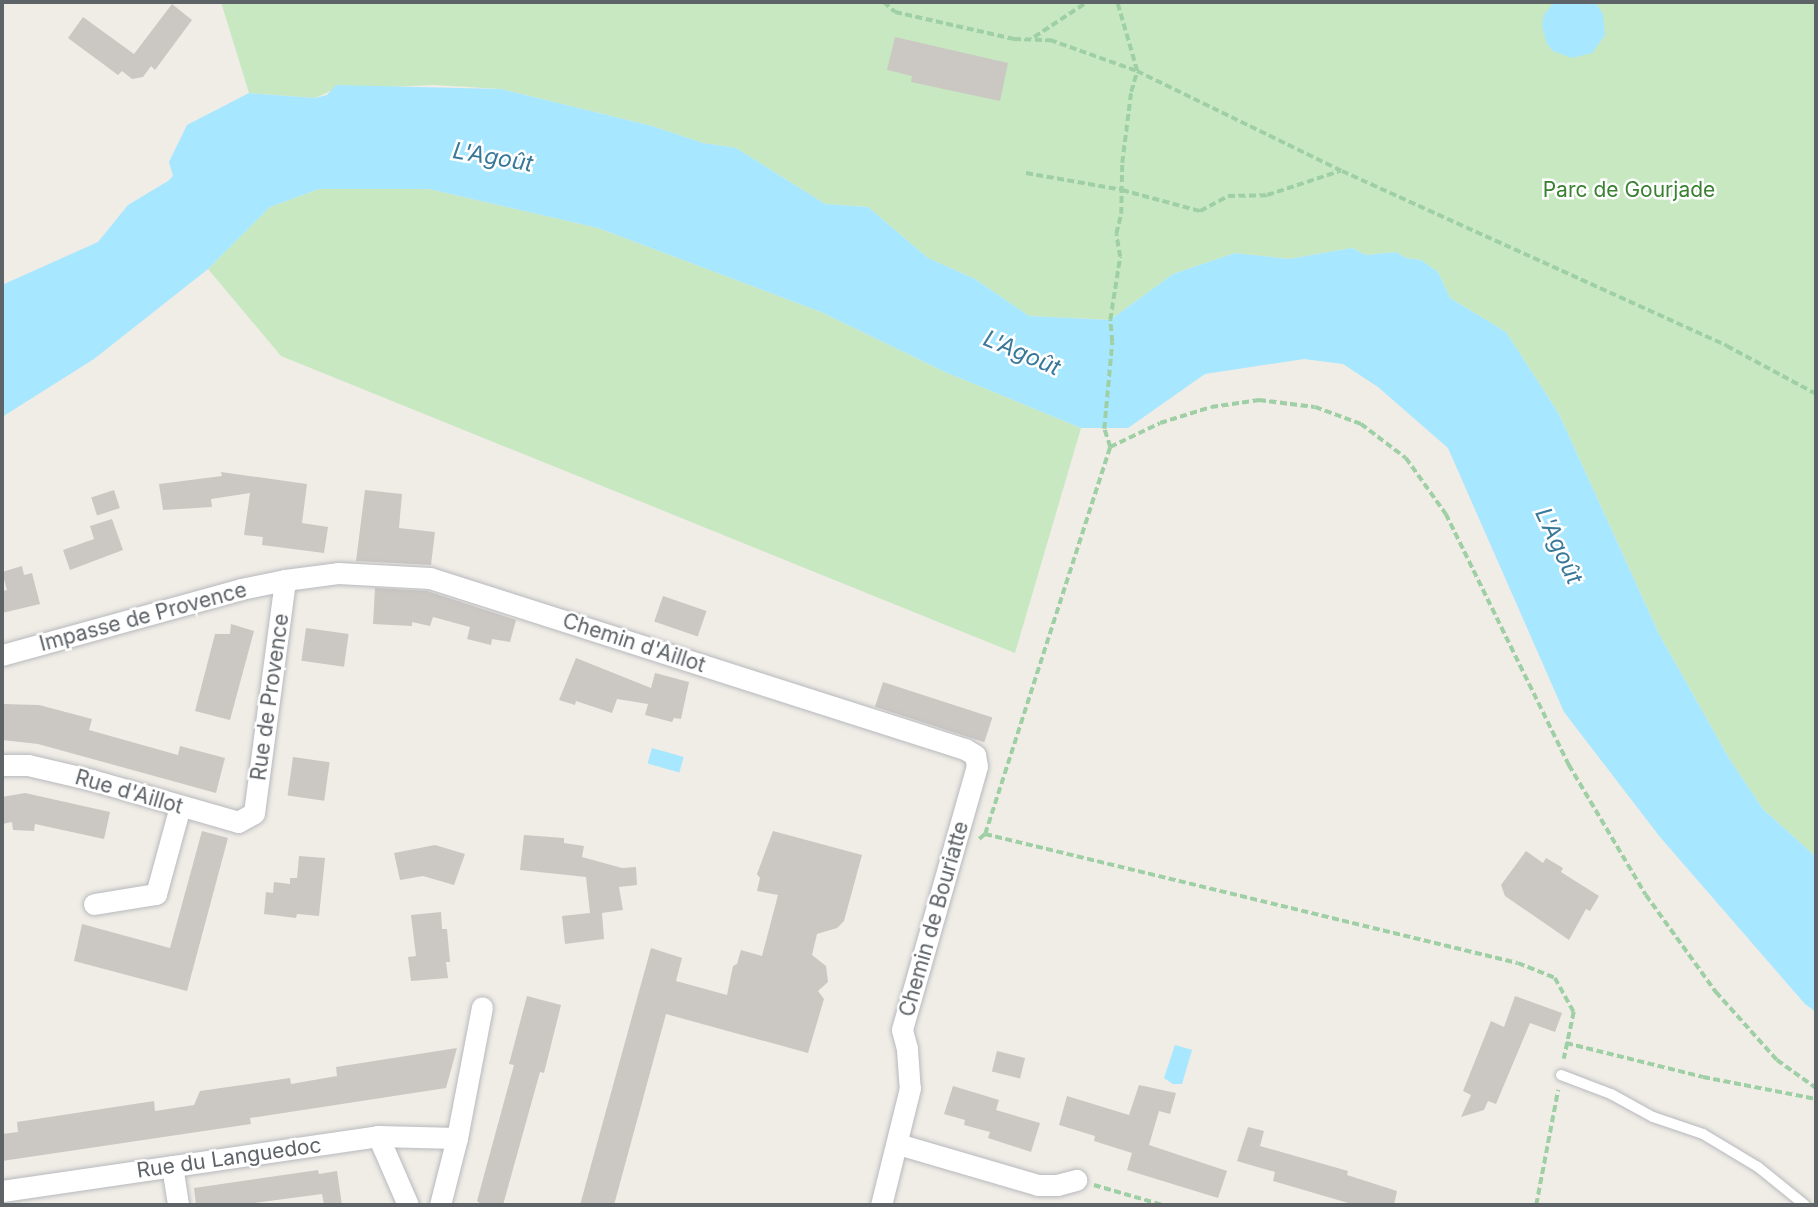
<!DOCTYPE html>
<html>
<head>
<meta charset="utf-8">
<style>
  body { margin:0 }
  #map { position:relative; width:1818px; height:1207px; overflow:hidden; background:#f0ece6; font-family:Inter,sans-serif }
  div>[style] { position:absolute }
  .green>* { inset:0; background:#c8e8c2 }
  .water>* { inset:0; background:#a7e7ff; transform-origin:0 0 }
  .building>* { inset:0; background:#cbc7c3; transform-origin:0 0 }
  .path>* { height:3.5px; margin-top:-1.75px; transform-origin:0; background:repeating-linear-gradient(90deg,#9fd0a5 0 7px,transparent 0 10.5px) }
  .roads { filter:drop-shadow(0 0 2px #b6b9bd) drop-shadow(0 0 2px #b6b9bd) }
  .lane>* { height:10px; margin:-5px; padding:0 5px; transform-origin:5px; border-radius:5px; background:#fff }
  .street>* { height:21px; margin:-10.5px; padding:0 10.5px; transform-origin:10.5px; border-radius:10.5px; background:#fff }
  span { translate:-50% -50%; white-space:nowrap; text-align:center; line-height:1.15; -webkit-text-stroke:5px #fff; paint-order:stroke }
  .park-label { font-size:21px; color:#3b8132 }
  .street-label { font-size:21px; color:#5d6367 }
  .water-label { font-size:23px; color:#397899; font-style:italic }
  .frame { position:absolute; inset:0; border:4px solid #5d6367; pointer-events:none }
</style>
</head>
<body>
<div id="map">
  <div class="green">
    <div style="clip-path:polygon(221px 2px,1816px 2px,1816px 857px,1763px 809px,1730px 760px,1659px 634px,1559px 414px,1506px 332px,1450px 298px,1438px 272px,1421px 260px,1406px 258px,1396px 252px,1366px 255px,1352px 248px,1289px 259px,1235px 253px,1173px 274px,1110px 320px,1028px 316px,975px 279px,928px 258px,868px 207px,825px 204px,736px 148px,703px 143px,652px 126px,501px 89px,434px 85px,367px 88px,344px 85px,315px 98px,249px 93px)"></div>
    <div style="clip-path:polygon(319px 189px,429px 189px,598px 228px,821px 312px,945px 372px,1081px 428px,1015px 653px,281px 356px,208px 269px,270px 207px)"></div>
  </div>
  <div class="water">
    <div style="clip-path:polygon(1554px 2px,1593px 2px,1597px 5px,1603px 14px,1605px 35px,1592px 53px,1572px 58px,1553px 51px,1547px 44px,1542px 25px,1544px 15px)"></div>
    <div style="clip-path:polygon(336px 85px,501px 89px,652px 126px,703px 143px,736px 148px,825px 204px,868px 207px,928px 258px,975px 279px,1029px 316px,1110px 320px,1173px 274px,1235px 253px,1289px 259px,1352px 248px,1366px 255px,1396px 252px,1406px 258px,1421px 260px,1438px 272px,1450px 298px,1506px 332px,1559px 414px,1659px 634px,1730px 760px,1763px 809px,1816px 857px,1816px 1012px,1805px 1004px,1660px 837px,1564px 712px,1448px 448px,1378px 387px,1343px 364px,1304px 359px,1205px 374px,1128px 428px,1081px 428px,945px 372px,821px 312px,598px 228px,429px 189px,319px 189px,270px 207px,208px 269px,94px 359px,2px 417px,2px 285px,98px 242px,128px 205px,168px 181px,173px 176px,169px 162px,187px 125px,249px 93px,315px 98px,327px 95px)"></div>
    <div style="left:652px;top:748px;width:33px;height:16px;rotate:16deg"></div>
    <div style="clip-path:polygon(1175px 1045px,1192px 1050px,1182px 1084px,1173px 1084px,1164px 1078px)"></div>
  </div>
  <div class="building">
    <div style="clip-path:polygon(172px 4px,192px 20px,155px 70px,151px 66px,143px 77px,132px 79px,122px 71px,118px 75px,68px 38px,83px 17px,134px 54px)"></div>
    <div style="clip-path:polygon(895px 37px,1008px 63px,1000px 101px,911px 82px,912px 76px,887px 70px)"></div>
    <div style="clip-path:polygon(221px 472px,307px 484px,302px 523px,328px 527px,324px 553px,262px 545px,263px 537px,244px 535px,250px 493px,211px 499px,212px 507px,163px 510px,159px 484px,222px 476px)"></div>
    <div style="left:114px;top:490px;width:19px;height:24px;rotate:72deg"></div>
    <div style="clip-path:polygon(365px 490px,402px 494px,399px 528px,435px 532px,431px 565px,356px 561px)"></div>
    <div style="clip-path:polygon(112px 519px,123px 550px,70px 570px,63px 550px,94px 539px,90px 526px)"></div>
    <div style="clip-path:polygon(22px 566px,24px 575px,32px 573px,40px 604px,2px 613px,2px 591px,7px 590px,2px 572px)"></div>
    <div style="clip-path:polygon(375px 588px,427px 591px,516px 620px,510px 642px,492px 639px,491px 645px,467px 639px,470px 627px,433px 617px,430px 626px,412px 622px,412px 626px,373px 624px)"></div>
    <div style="left:663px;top:596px;width:46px;height:27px;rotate:19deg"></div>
    <div style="clip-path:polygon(231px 624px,254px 631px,230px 720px,195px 711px,215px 634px,230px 634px)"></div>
    <div style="left:306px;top:628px;width:43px;height:33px;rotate:8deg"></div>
    <div style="clip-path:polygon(576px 658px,651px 688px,655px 673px,689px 682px,681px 719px,674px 718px,672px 722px,645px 715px,648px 704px,617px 699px,612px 713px,576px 701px,575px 705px,559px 700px)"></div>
    <div style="left:883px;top:682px;width:115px;height:26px;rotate:18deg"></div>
    <div style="clip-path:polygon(2px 704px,39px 705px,92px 719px,89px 730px,178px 755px,180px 746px,225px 758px,216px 793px,38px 744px,2px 740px)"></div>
    <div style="left:293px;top:757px;width:37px;height:39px;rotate:8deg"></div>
    <div style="clip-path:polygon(25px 793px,110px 812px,104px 839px,35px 824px,34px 831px,13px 830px,12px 822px,2px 824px,2px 797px)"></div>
    <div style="clip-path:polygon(202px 831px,228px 838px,187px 991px,74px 961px,82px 924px,170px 948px)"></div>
    <div style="clip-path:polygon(773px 831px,862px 855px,844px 921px,837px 928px,817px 934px,812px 955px,826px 966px,828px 982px,818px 991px,824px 999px,808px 1053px,666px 1014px,614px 1205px,580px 1205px,651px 948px,682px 958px,676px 981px,727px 995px,733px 966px,737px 964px,741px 950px,762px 956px,778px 895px,757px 891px,760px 878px,757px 874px)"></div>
    <div style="clip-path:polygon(524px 835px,564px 838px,564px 843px,584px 846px,582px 857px,622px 868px,636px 867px,637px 885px,619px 887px,623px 910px,602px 913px,604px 939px,565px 944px,562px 916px,590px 913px,586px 877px,520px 870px)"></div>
    <div style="clip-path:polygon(435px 845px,465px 854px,454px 885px,423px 876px,400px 880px,394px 853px)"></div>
    <div style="clip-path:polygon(1526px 851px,1543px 863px,1546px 858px,1563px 868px,1561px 872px,1599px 896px,1590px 911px,1586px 909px,1569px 940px,1505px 896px,1501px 885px)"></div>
    <div style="clip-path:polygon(299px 856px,325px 858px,319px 916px,297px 914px,296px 918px,264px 914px,266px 892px,273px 893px,274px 882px,290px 884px,290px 878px,297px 878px)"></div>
    <div style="clip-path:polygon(441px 912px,442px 929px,447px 929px,450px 962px,446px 962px,448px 978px,411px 981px,408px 957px,416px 956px,411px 915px)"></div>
    <div style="clip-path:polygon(527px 996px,561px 1005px,544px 1073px,540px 1072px,503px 1205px,482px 1205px,477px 1201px,514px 1065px,509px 1064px)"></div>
    <div style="clip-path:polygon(1515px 996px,1562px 1013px,1555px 1032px,1530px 1023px,1496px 1104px,1488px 1101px,1484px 1110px,1461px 1117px,1471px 1095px,1463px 1091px,1491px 1021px,1504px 1027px)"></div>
    <div style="clip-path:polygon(457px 1048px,446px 1088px,250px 1118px,251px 1124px,2px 1161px,2px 1134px,18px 1132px,17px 1122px,154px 1101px,155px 1111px,194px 1105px,200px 1091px,290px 1078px,291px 1084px,337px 1076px,336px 1067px)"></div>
    <div style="left:997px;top:1051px;width:29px;height:21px;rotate:14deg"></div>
    <div style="clip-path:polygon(1139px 1085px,1176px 1093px,1170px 1114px,1159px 1111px,1149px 1145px,1227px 1171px,1218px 1198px,1127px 1170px,1132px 1153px,1094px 1141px,1095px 1136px,1059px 1125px,1067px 1096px,1129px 1115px)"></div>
    <div style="clip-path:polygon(953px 1086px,999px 1100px,996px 1110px,1040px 1123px,1031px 1152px,988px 1138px,990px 1132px,964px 1125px,965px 1120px,944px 1114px)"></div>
    <div style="clip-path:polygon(1248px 1127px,1264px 1131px,1260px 1146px,1348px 1171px,1347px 1175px,1397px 1191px,1394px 1205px,1355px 1205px,1273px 1181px,1275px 1172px,1237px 1161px)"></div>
    <div style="clip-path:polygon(318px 1170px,319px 1174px,337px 1171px,342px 1205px,324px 1205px,322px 1194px,240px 1205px,196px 1205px,194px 1188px)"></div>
  </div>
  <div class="path">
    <div style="left:884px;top:2px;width:15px;rotate:42deg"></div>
    <div style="left:895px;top:12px;width:122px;rotate:12.8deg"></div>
    <div style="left:1014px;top:39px;width:36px;rotate:2deg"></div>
    <div style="left:1050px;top:40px;width:92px;rotate:19.6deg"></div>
    <div style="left:1137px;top:71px;width:228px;rotate:26deg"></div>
    <div style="left:1342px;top:171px;width:423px;rotate:24.4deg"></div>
    <div style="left:1727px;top:346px;width:101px;rotate:28.3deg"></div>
    <div style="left:1034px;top:37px;width:64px;rotate:-33.4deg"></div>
    <div style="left:1026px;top:173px;width:97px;rotate:10deg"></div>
    <div style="left:1122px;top:190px;width:81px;rotate:15.1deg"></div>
    <div style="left:1200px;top:211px;width:32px;rotate:-28deg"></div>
    <div style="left:1228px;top:196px;width:39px;rotate:-1deg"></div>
    <div style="left:1267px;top:195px;width:77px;rotate:-18.2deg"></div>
    <div style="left:1110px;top:447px;width:19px;rotate:-108deg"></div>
    <div style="left:1104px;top:429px;width:87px;rotate:-84.7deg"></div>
    <div style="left:1112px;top:342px;width:22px;rotate:-95deg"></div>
    <div style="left:1110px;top:320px;width:64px;rotate:-81deg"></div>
    <div style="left:1120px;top:257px;width:23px;rotate:-100deg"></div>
    <div style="left:1116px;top:234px;width:21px;rotate:-76deg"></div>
    <div style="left:1121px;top:214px;width:51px;rotate:-88.9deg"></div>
    <div style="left:1122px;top:163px;width:72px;rotate:-82.8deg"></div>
    <div style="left:1131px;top:92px;width:22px;rotate:-74deg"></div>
    <div style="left:1137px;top:71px;width:72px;rotate:-106.2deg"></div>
    <div style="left:985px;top:834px;width:548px;rotate:13.61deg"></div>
    <div style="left:1518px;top:963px;width:40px;rotate:22deg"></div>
    <div style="left:1555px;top:978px;width:39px;rotate:61deg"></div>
    <div style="left:1574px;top:1012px;width:48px;rotate:102deg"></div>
    <div style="left:979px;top:839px;width:8px;rotate:-40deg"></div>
    <div style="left:985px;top:834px;width:407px;rotate:-72.1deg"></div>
    <div style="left:1110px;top:447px;width:55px;rotate:-25.6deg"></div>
    <div style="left:1160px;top:423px;width:53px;rotate:-17.4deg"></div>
    <div style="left:1211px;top:407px;width:49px;rotate:-8.3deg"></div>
    <div style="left:1259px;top:400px;width:56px;rotate:7.1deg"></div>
    <div style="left:1315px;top:407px;width:49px;rotate:20.3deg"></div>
    <div style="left:1361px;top:424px;width:56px;rotate:37.1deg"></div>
    <div style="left:1406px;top:458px;width:69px;rotate:54.5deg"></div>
    <div style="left:1446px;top:514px;width:280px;rotate:63.9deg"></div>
    <div style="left:1569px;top:765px;width:151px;rotate:59.4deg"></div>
    <div style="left:1646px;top:895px;width:120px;rotate:54.2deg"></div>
    <div style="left:1716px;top:992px;width:91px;rotate:48.1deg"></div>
    <div style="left:1777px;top:1060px;width:48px;rotate:35.7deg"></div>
    <div style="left:1566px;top:1043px;width:141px;rotate:13.9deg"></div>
    <div style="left:1703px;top:1077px;width:115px;rotate:11deg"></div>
    <div style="left:1094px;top:1185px;width:72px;rotate:16.2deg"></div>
    <div style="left:1536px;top:1205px;width:117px;rotate:-79.2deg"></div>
  </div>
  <div class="roads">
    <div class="lane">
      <div style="left:1561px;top:1075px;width:53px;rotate:20.8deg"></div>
      <div style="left:1611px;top:1094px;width:48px;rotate:28.7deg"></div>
      <div style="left:1653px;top:1117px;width:53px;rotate:18.8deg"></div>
      <div style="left:1703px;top:1134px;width:64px;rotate:31deg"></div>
      <div style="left:1758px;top:1167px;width:60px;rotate:39deg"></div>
    </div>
    <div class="street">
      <div style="left:2px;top:655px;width:248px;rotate:-15.4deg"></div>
      <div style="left:241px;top:589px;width:45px;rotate:-11.6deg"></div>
      <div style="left:285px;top:580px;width:53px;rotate:-7.5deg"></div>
      <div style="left:338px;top:573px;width:92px;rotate:3.1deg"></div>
      <div style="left:430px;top:578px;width:562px;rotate:17.73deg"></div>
      <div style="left:965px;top:749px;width:12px;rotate:31deg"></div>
      <div style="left:975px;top:755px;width:11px;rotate:80deg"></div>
      <div style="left:977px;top:766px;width:274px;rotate:105.9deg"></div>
      <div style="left:902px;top:1030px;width:20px;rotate:75deg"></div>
      <div style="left:907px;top:1049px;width:39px;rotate:86deg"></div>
      <div style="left:910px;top:1088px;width:121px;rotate:103.9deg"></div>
      <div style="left:2px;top:765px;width:26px"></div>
      <div style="left:28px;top:765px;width:66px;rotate:13.2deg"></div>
      <div style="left:92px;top:780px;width:152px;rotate:16deg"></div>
      <div style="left:238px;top:822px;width:18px;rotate:-29deg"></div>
      <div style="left:254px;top:813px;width:235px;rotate:-82.4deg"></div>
      <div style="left:94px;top:904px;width:63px;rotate:-9.2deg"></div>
      <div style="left:156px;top:894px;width:91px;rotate:-74.7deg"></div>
      <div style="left:378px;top:1136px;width:75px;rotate:66.5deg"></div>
      <div style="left:898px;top:1144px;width:146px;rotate:16.3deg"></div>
      <div style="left:1038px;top:1185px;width:19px"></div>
      <div style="left:1057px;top:1185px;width:20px;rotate:-15deg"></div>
      <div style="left:172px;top:1166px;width:39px;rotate:81deg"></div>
      <div style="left:2px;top:1191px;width:380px;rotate:-8.3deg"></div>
      <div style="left:378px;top:1136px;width:79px;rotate:1.5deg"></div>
      <div style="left:440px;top:1205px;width:69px;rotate:-75.8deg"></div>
      <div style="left:457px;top:1138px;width:133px;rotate:-79.2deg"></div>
    </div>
  </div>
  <div class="park-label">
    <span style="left:1629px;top:190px">Parc de Gourjade</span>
  </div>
  <div class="street-label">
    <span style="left:143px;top:617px;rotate:-15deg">Impasse de Provence</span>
    <span style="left:634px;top:643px;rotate:18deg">Chemin d'Aillot</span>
    <span style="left:270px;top:697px;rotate:-82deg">Rue de Provence</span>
    <span style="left:129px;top:792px;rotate:16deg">Rue d'Aillot</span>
    <span style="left:934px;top:919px;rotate:-74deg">Chemin de Bouriatte</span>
    <span style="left:229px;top:1158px;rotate:-8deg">Rue du Languedoc</span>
  </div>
  <div class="water-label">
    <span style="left:493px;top:157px;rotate:10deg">L'Agoût</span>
    <span style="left:1022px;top:353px;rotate:23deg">L'Agoût</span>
    <span style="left:1559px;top:546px;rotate:65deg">L'Agoût</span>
  </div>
  <div class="frame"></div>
</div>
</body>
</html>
